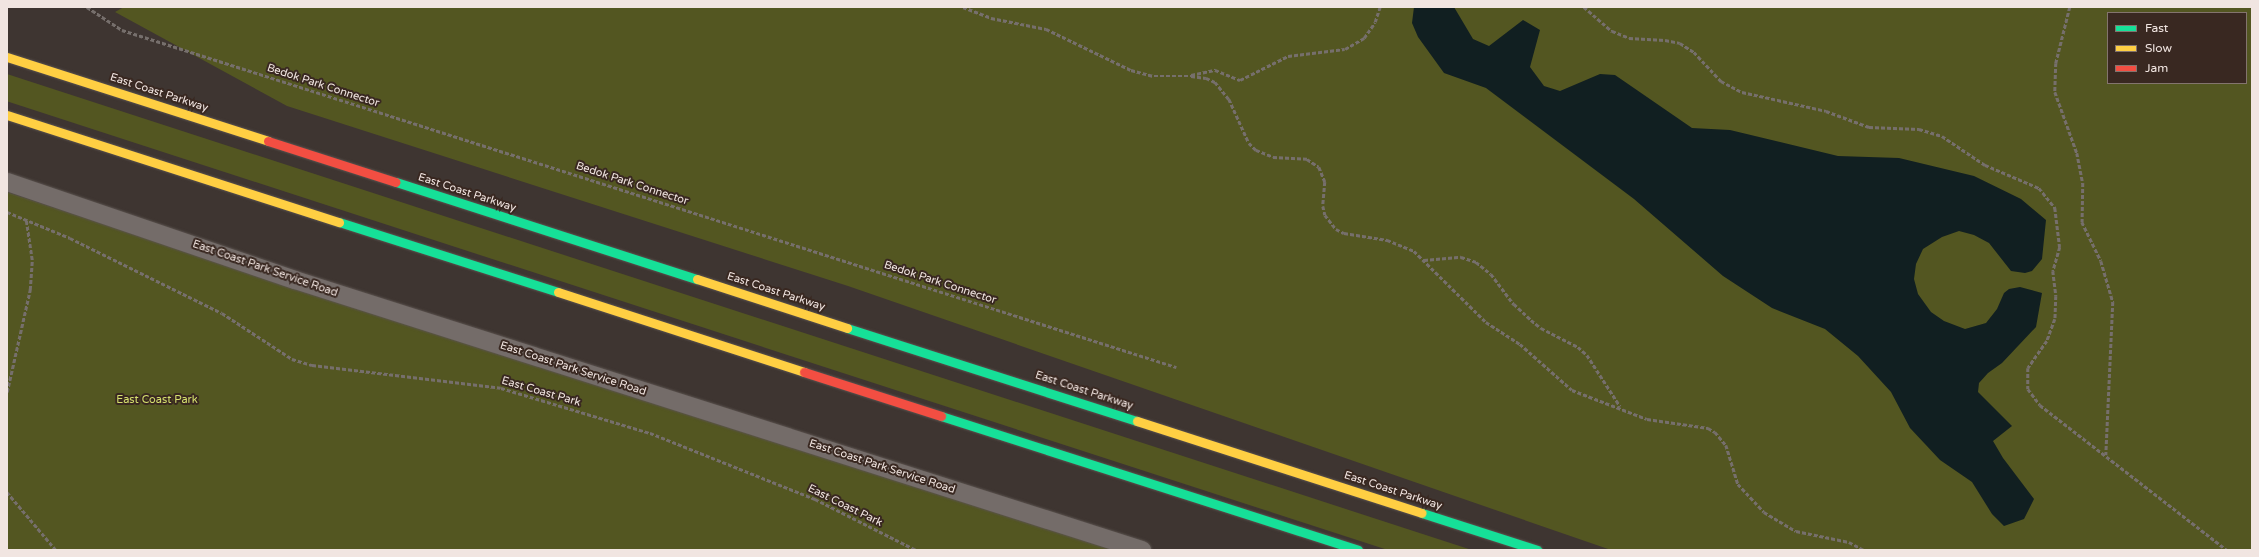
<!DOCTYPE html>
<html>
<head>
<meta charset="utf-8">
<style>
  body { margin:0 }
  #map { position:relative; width:2259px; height:557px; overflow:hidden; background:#3e3531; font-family:"Varela Round",sans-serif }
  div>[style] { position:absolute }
  .green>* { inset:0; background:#535621; transform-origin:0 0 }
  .water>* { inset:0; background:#111f21 }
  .path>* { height:2.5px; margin-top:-1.25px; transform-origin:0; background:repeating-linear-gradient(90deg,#766f6c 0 4px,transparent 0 6px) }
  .roads { filter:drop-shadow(0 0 1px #5a524e) drop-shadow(0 0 1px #5a524e) }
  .street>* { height:18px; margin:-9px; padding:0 9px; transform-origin:9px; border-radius:9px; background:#746c69 }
  .fast>* { height:9px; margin:-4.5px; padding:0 4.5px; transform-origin:4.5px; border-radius:4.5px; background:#16e098 }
  .slow>* { height:9px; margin:-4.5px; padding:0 4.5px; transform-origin:4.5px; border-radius:4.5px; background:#ffcf43 }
  .jam>* { height:9px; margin:-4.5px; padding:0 4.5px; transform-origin:4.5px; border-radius:4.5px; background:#f24e42 }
  span { translate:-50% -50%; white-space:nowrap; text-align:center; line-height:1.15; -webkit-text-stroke:4px #392821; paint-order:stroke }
  .street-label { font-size:11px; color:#f1e5e1 }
  .park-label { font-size:11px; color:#d5e06e }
  .frame { position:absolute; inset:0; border:8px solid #f1e5e1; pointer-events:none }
  .legend { position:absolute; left:2107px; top:12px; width:140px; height:72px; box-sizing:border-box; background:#392821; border:1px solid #83746e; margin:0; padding:5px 7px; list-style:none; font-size:12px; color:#f1e5e1 }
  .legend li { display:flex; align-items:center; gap:8px; height:20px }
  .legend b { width:20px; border:1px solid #83746e }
</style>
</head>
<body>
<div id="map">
  <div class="green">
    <div style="clip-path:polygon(evenodd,124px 7px,2252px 7px,2252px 550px,1611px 550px,848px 286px,287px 106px,115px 12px,124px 7px,2108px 13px,2246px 13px,2246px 83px,2108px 83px,2108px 13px)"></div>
    <div style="left:7px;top:74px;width:1554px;height:26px;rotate:18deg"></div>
    <div style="clip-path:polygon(7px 192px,329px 299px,1139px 550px,7px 550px)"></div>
  </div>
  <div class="water">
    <div style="clip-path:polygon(1414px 7px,1454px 7px,1473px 39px,1489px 46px,1523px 20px,1540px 30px,1530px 67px,1544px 86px,1560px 91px,1600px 74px,1615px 75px,1692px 128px,1730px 130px,1838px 156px,1899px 158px,1974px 176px,2021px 199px,2046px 220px,2042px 259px,2032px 271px,2025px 273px,2011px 271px,1989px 243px,1974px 235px,1959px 231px,1942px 237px,1923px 249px,1916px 264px,1914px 279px,1918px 294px,1931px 312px,1944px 321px,1965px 329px,1986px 323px,1997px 309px,2004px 293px,2009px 289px,2020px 287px,2042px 293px,2036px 327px,2002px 363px,1988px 373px,1979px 383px,1978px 392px,2012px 426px,1993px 441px,2003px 458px,2034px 499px,2024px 519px,2004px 526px,1992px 514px,1972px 482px,1940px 460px,1910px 428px,1891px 392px,1858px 356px,1825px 329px,1772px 308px,1723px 276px,1634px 199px,1486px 88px,1444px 73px,1418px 37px,1412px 23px)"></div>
  </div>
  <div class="path">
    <div style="left:87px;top:7px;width:42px;rotate:33.3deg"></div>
    <div style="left:122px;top:30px;width:1107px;rotate:17.73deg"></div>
    <div style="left:963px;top:7px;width:30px;rotate:21deg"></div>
    <div style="left:991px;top:18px;width:56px;rotate:11.3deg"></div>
    <div style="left:1046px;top:29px;width:94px;rotate:25.8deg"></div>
    <div style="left:1131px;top:70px;width:24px;rotate:15deg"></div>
    <div style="left:1154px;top:76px;width:37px"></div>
    <div style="left:1191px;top:76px;width:15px;rotate:8deg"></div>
    <div style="left:1206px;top:78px;width:10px;rotate:24deg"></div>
    <div style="left:1215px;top:82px;width:22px;rotate:51deg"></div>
    <div style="left:1229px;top:99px;width:48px;rotate:65.6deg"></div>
    <div style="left:1249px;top:143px;width:10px;rotate:45deg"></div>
    <div style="left:1256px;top:150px;width:18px;rotate:22deg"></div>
    <div style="left:1273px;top:157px;width:34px;rotate:3deg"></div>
    <div style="left:1307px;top:159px;width:14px;rotate:34deg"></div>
    <div style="left:1319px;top:167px;width:16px;rotate:68deg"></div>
    <div style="left:1325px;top:182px;width:24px;rotate:95deg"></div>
    <div style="left:1323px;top:206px;width:9px;rotate:77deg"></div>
    <div style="left:1325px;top:215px;width:18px;rotate:52deg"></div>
    <div style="left:1336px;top:229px;width:9px;rotate:27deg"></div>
    <div style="left:1344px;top:233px;width:44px;rotate:9.2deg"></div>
    <div style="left:1387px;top:240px;width:29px;rotate:22deg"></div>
    <div style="left:1414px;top:251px;width:101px;rotate:44.6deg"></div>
    <div style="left:1486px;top:322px;width:40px;rotate:32.9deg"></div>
    <div style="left:1520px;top:344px;width:69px;rotate:41.5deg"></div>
    <div style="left:1572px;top:390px;width:80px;rotate:21.1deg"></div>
    <div style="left:1647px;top:419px;width:62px;rotate:8.4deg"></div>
    <div style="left:1708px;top:428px;width:8px;rotate:30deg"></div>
    <div style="left:1715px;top:432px;width:17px;rotate:50deg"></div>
    <div style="left:1726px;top:445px;width:41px;rotate:72.9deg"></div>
    <div style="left:1738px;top:484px;width:38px;rotate:47deg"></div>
    <div style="left:1764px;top:512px;width:37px;rotate:31deg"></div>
    <div style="left:1796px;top:531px;width:54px;rotate:11.7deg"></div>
    <div style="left:1849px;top:542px;width:17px;rotate:28deg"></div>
    <div style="left:1584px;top:7px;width:37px;rotate:41deg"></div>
    <div style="left:1612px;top:31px;width:18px;rotate:22deg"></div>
    <div style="left:1629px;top:38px;width:36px;rotate:3deg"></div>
    <div style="left:1665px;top:40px;width:15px;rotate:11deg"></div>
    <div style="left:1680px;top:43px;width:17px;rotate:33deg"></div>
    <div style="left:1694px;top:52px;width:40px;rotate:47deg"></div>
    <div style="left:1721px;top:81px;width:24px;rotate:28deg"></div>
    <div style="left:1742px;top:92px;width:86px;rotate:12.7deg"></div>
    <div style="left:1826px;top:111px;width:46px;rotate:20.4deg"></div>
    <div style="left:1869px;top:127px;width:50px;rotate:2.3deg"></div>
    <div style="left:1919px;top:129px;width:24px;rotate:17deg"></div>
    <div style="left:1942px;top:136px;width:52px;rotate:34deg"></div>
    <div style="left:1985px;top:165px;width:59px;rotate:23.1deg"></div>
    <div style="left:2039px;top:188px;width:26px;rotate:51deg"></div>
    <div style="left:2055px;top:208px;width:39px;rotate:83deg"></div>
    <div style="left:2060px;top:247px;width:25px;rotate:106deg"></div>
    <div style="left:2053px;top:271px;width:25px;rotate:83deg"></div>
    <div style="left:2056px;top:296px;width:23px;rotate:92deg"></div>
    <div style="left:2055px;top:319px;width:23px;rotate:110deg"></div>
    <div style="left:2047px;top:341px;width:33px;rotate:125deg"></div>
    <div style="left:2028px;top:368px;width:21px;rotate:90deg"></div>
    <div style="left:2028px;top:389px;width:20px;rotate:53deg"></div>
    <div style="left:2040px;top:405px;width:237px;rotate:37.8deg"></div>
    <div style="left:2070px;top:7px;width:58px;rotate:104deg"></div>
    <div style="left:2056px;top:63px;width:29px;rotate:92deg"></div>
    <div style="left:2055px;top:92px;width:65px;rotate:70.2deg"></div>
    <div style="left:2077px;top:153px;width:31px;rotate:79deg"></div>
    <div style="left:2083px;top:183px;width:39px;rotate:91deg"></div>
    <div style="left:2082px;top:222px;width:43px;rotate:64deg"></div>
    <div style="left:2101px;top:261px;width:43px;rotate:73.7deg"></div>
    <div style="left:2113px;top:302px;width:153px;rotate:92.6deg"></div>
    <div style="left:1191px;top:75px;width:25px;rotate:-12deg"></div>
    <div style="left:1215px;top:70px;width:27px;rotate:22deg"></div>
    <div style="left:1240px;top:80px;width:54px;rotate:-26.6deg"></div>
    <div style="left:1288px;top:56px;width:57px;rotate:-7deg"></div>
    <div style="left:1345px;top:49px;width:22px;rotate:-30deg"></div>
    <div style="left:1364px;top:38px;width:19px;rotate:-55deg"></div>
    <div style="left:1375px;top:22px;width:16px;rotate:-72deg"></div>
    <div style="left:7px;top:212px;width:68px;rotate:22.4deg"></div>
    <div style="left:70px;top:238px;width:169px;rotate:26.3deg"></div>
    <div style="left:222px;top:313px;width:84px;rotate:33.3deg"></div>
    <div style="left:292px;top:359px;width:21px;rotate:17deg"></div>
    <div style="left:312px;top:365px;width:190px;rotate:6.9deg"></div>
    <div style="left:501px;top:388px;width:156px;rotate:16.8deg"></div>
    <div style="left:650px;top:433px;width:178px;rotate:21.8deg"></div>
    <div style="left:815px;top:499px;width:113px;rotate:26.8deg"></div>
    <div style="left:1424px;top:260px;width:37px;rotate:-5deg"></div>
    <div style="left:1461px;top:257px;width:16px;rotate:18deg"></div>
    <div style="left:1476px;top:262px;width:19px;rotate:39deg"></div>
    <div style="left:1491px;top:274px;width:38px;rotate:53deg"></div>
    <div style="left:1514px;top:304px;width:23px;rotate:43deg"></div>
    <div style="left:1531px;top:320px;width:13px;rotate:39deg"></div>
    <div style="left:1541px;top:328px;width:42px;rotate:27.2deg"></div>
    <div style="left:1578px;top:347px;width:12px;rotate:42deg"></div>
    <div style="left:1587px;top:355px;width:61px;rotate:57.1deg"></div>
    <div style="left:7px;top:392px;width:105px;rotate:-77.3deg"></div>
    <div style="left:30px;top:290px;width:30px;rotate:-86deg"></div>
    <div style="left:32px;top:260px;width:40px;rotate:-98.5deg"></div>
    <div style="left:7px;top:492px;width:76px;rotate:49.8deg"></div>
  </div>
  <div class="roads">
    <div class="street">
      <div style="left:7px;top:182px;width:304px;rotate:18.8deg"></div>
      <div style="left:295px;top:280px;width:889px;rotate:17.68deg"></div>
    </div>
    <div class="fast">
      <div style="left:396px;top:182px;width:316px;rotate:17.9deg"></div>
      <div style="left:339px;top:222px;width:230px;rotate:17.7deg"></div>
      <div style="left:847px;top:328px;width:305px;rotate:17.8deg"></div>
      <div style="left:941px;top:416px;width:438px;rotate:17.8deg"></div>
      <div style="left:1422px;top:513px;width:121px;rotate:17.8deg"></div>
    </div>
    <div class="slow">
      <div style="left:7px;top:57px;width:274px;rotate:17.8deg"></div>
      <div style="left:7px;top:115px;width:349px;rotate:17.9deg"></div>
      <div style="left:697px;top:279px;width:158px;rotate:18.1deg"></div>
      <div style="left:558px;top:292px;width:259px;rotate:18deg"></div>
      <div style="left:1137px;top:421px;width:299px;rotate:17.9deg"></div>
    </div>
    <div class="jam">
      <div style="left:268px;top:141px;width:134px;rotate:17.8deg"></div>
      <div style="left:804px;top:372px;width:144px;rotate:17.8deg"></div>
    </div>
  </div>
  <div class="street-label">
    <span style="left:323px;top:86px;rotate:18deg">Bedok Park Connector</span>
    <span style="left:159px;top:93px;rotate:18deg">East Coast Parkway</span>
    <span style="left:632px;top:184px;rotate:18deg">Bedok Park Connector</span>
    <span style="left:467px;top:193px;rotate:18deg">East Coast Parkway</span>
    <span style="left:265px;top:269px;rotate:19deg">East Coast Park Service Road</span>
    <span style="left:940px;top:283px;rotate:18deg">Bedok Park Connector</span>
    <span style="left:776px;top:292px;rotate:18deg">East Coast Parkway</span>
    <span style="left:573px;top:369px;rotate:18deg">East Coast Park Service Road</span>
    <span style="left:1084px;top:391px;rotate:18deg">East Coast Parkway</span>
    <span style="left:541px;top:392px;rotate:16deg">East Coast Park</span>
    <span style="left:882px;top:467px;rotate:18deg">East Coast Park Service Road</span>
    <span style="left:1393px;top:491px;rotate:18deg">East Coast Parkway</span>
    <span style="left:845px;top:506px;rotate:26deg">East Coast Park</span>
  </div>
  <div class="park-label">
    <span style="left:157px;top:400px">East Coast Park</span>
  </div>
  <div class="frame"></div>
  <ul class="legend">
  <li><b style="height:5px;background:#16e098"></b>Fast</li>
  <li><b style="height:5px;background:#ffcf43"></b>Slow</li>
  <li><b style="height:5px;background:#f24e42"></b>Jam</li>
  </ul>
</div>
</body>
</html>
